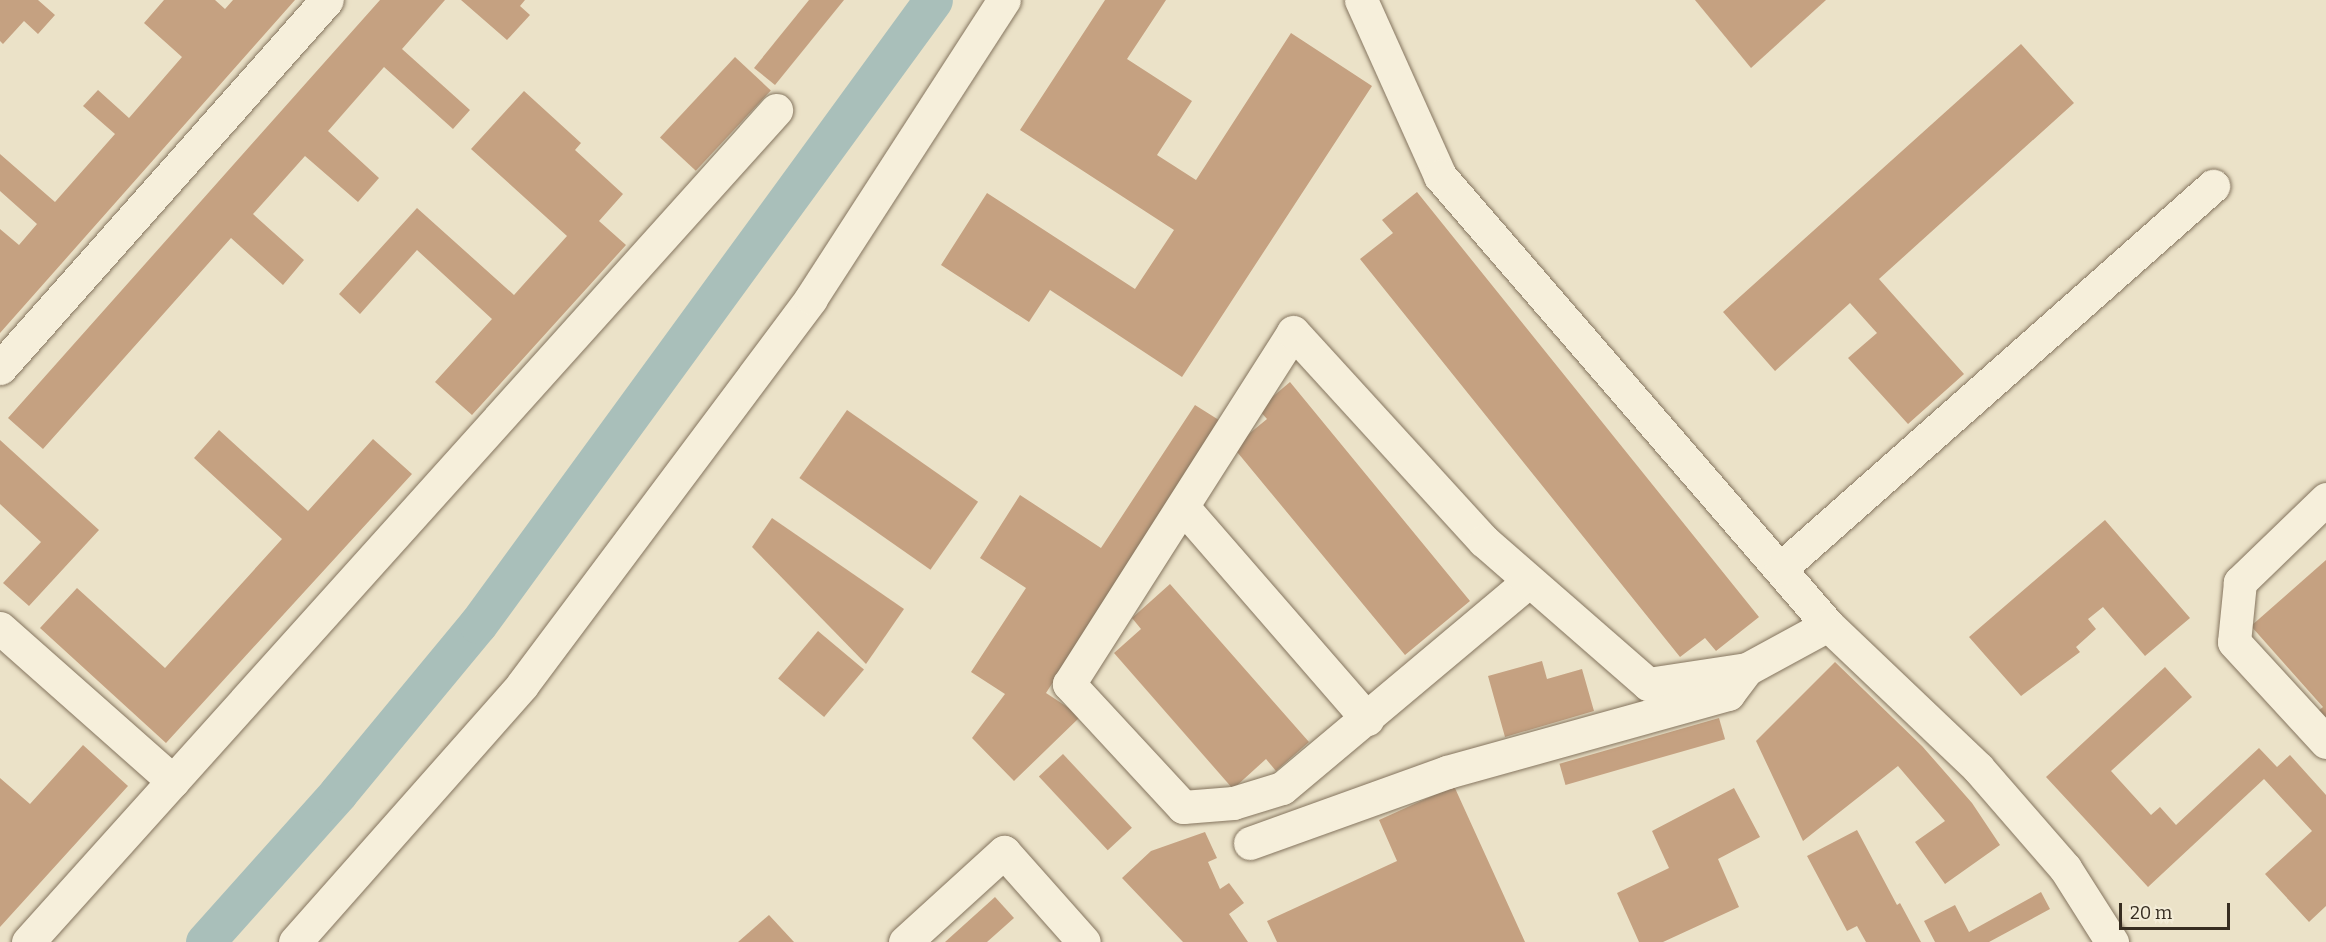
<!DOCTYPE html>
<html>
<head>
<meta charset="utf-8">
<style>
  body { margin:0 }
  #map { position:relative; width:2326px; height:942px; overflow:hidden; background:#ebe2c8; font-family:Bitter,serif }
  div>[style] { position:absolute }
  .canal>* { height:39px; margin:-19.5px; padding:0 19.5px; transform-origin:19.5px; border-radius:19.5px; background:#a9bfba }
  .building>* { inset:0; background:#c5a181; transform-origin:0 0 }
  .roads { filter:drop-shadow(0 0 2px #85755f) drop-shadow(0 0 2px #85755f) }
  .minor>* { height:33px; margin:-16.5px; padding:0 16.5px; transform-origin:16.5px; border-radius:16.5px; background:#f6efdb }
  span { translate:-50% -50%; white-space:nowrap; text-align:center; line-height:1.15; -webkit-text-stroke:4.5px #f3ecd7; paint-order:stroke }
  .scale { position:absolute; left:2119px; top:903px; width:111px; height:27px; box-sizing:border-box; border:3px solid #372d21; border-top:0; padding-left:8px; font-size:18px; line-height:21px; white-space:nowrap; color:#372d21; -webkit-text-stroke:4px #f3ecd7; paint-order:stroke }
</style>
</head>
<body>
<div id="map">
  <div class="canal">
    <div style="left:205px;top:942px;width:200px;rotate:-48.2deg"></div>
    <div style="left:338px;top:793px;width:219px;rotate:-50.4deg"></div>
    <div style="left:478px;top:624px;width:772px;rotate:-53.9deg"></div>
  </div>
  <div class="building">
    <div style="clip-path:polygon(0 0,38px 0,55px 15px,38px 34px,24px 21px,3px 44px,0 41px)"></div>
    <div style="clip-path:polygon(164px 0,215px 0,225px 9px,233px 0,295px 0,0 333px,0 229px,19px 245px,37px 224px,0 191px,0 154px,55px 202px,115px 134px,83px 106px,98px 90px,129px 118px,182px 57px,144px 23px)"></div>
    <div style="clip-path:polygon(380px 0,445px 0,402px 49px,470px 110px,453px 129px,384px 67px,328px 131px,379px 178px,358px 202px,305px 156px,253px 214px,304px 260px,283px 285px,231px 238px,43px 449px,8px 418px)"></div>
    <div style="clip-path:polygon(461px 0,525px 0,520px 6px,530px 15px,507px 40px)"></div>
    <div style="clip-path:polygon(809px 0,844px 0,775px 85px,754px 68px)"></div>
    <div style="clip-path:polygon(1105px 0,1166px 0,1127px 59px,1192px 101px,1157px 155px,1196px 180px,1291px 33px,1372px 86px,1182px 377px,1050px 290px,1029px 322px,941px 265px,987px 193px,1135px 289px,1174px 230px,1020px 130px)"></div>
    <div style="clip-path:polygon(1695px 0,1826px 0,1751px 68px)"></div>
    <div style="clip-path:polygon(2021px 44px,2074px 103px,1879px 279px,1964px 374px,1908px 424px,1848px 358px,1877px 333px,1850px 303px,1775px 371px,1723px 312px)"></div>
    <div style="left:735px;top:57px;width:49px;height:110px;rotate:43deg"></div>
    <div style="clip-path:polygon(524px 91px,581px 143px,575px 150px,623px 194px,599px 221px,626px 245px,472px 415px,435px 382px,492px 319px,417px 250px,360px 314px,339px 294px,417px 208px,514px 295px,567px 236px,471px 149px)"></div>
    <div style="clip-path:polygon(1417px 192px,1759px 617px,1716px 651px,1705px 638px,1680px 657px,1360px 259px,1393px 233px,1382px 220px)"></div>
    <div style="clip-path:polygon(1290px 382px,1470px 601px,1405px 655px,1233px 447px,1267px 419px,1258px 409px)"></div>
    <div style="clip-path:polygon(1195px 405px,1222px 422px,1046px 693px,1081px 716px,1014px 781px,972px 738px,1005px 694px,971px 672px,1026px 588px,980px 558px,1020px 495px,1101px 548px)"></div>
    <div style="left:847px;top:410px;width:160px;height:83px;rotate:35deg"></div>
    <div style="clip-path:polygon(219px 430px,308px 511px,373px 439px,412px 474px,166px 743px,40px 628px,77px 588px,165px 668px,282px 539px,194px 458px)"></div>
    <div style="clip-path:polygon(0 440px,99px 530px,29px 606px,3px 583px,41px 542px,0 504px)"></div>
    <div style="clip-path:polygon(772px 518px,904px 609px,866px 664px,752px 547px)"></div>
    <div style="clip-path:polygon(2105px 520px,2190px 618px,2145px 656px,2103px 607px,2088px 619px,2096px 629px,2076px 647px,2080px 652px,2021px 696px,1969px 637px)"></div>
    <div style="clip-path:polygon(2326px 560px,2326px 732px,2312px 716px,2323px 707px,2251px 626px)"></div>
    <div style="clip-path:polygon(1170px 584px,1309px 742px,1276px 771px,1266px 759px,1233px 789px,1114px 653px,1141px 629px,1132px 618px)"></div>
    <div style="left:818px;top:631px;width:60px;height:62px;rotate:40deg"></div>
    <div style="clip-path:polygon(1542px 661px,1547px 679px,1582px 669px,1594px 711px,1505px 737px,1488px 676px)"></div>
    <div style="clip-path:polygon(1835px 662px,1922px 746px,1972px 803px,2000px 845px,1945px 884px,1915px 842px,1945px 821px,1898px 766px,1803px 841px,1756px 741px)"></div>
    <div style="clip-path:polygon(2165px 667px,2192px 697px,2111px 771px,2151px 815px,2160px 807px,2176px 825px,2259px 748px,2277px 767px,2290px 755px,2326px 795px,2326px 906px,2309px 922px,2265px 874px,2312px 831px,2264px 779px,2148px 887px,2046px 777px)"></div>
    <div style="left:1719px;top:718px;width:22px;height:166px;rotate:74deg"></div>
    <div style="clip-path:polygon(83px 745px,128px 786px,0 927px,0 778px,30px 804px)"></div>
    <div style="left:1063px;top:754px;width:101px;height:33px;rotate:47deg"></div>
    <div style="clip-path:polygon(1454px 786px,1525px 942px,1277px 942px,1267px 921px,1397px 861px,1379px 820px)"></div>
    <div style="clip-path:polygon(1734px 788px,1760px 837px,1718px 859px,1739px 907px,1663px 942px,1639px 942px,1617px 893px,1669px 868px,1652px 831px)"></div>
    <div style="clip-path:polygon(1857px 830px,1897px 905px,1900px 903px,1921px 942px,1866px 942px,1857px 926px,1847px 931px,1807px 856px)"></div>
    <div style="clip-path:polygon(1205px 832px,1217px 858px,1208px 862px,1220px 889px,1229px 883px,1244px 903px,1229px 914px,1248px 942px,1183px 942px,1122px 878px,1151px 851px)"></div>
    <div style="clip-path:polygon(2041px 892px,2050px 909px,1989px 942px,1935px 942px,1924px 921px,1955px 905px,1969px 932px)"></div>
    <div style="clip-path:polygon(995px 897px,1014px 918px,987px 942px,945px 942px)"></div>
    <div style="clip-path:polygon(769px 915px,794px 942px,738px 942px)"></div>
  </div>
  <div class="roads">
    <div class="minor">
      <div style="left:1361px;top:0;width:193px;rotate:65.8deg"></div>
      <div style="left:1440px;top:176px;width:593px;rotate:49.17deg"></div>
      <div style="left:1828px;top:625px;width:207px;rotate:43.6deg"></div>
      <div style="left:1978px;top:768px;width:133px;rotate:49deg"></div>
      <div style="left:2065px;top:868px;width:88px;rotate:57.6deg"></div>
      <div style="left:0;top:368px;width:492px;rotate:-48.4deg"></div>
      <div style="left:2326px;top:499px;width:120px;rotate:136deg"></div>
      <div style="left:2240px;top:582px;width:60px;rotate:95.7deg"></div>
      <div style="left:2234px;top:642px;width:136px;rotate:47.4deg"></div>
      <div style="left:1183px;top:507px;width:281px;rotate:49deg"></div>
      <div style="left:1781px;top:568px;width:577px;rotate:-41.49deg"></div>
      <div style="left:1529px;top:581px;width:322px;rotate:140deg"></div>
      <div style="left:1282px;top:788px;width:51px;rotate:163deg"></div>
      <div style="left:1233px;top:803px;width:50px;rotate:175.4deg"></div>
      <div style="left:1183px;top:807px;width:168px;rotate:-132.8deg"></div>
      <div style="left:1069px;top:684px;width:417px;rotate:-57.5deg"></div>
      <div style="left:1293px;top:332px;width:283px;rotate:47.6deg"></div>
      <div style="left:1484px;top:541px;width:218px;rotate:41.1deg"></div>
      <div style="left:1648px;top:684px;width:100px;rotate:-8.6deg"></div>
      <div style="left:1747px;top:669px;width:92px;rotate:-28.5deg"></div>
      <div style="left:0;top:628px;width:231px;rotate:41.5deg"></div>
      <div style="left:1250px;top:843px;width:209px;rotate:-19.8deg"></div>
      <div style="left:1447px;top:772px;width:292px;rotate:-15.5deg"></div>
      <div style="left:1728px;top:694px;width:31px;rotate:-53deg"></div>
      <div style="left:28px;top:942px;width:1119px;rotate:-48.04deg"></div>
      <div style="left:295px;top:942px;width:343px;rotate:-48.5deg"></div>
      <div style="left:522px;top:685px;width:483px;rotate:-53.2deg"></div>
      <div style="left:811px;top:298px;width:355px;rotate:-57.1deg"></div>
      <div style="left:905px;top:942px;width:134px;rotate:-42.3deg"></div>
      <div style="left:1004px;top:852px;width:120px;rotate:48.4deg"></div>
    </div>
  </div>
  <div class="scale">20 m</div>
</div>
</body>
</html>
